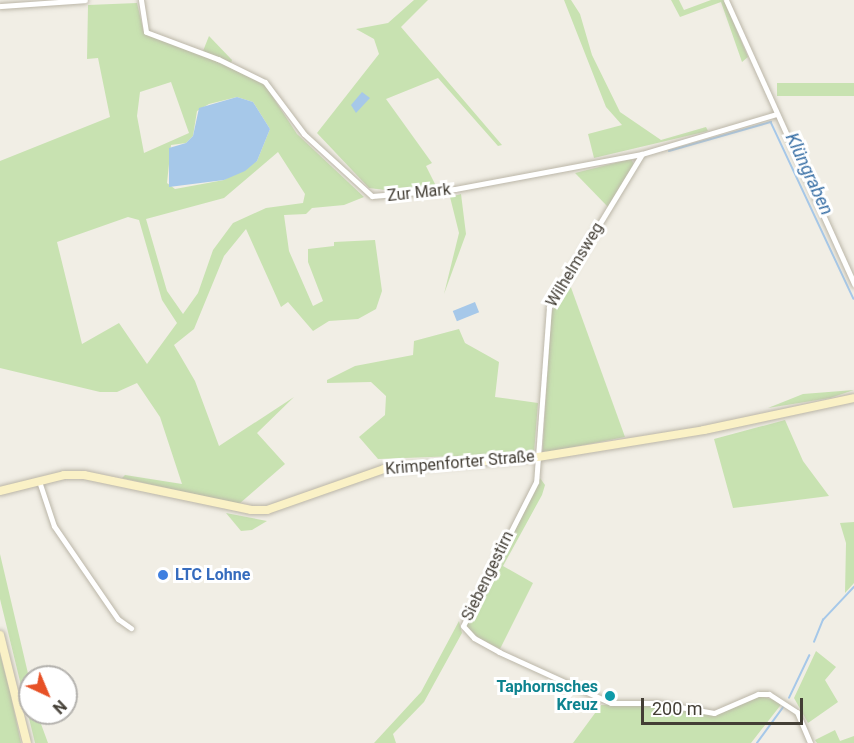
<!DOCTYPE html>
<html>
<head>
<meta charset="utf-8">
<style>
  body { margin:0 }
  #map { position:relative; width:854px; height:743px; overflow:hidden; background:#f1eee5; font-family:Roboto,sans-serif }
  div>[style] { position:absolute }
  .green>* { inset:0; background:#c8e2b1; transform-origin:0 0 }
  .water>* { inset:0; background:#a6c8e9; transform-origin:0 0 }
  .stream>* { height:1.5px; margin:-0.75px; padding:0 0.75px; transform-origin:0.75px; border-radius:0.75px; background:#a6c8e9 }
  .roads { filter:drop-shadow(0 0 2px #bbb6a8) drop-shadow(0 0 2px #bbb6a8) }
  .street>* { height:5px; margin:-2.5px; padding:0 2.5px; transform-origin:2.5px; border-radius:2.5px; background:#fff }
  .secondary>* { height:8px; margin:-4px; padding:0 4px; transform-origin:4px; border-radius:4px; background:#faf1c6 }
  .dots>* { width:16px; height:16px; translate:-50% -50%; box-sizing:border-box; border:3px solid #fff; border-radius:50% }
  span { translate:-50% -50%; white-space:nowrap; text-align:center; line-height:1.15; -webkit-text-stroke:6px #fff; paint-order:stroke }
  .street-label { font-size:16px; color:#433e35 }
  .shop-label { font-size:16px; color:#366cbe; font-weight:700 }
  .left { translate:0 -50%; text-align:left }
  .culture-label { font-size:16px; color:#0d838f; font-weight:700 }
  .right { translate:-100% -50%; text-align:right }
  .water-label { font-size:18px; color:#386fa5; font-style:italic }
  .north { position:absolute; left:18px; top:665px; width:60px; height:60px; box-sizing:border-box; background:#fff; border:2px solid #b4b2ae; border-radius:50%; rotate:136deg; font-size:16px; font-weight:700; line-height:24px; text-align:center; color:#433e35 }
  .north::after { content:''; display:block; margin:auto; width:21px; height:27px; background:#e75126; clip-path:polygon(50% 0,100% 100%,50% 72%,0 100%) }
  .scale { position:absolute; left:641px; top:698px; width:162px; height:27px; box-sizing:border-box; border:3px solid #433e35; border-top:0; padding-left:8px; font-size:18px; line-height:21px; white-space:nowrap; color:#433e35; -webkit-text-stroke:4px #fff; paint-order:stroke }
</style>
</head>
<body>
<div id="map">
  <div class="green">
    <div style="clip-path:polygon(414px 0,428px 0,401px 27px,502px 145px,498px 146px,438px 78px,386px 99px,432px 163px,426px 166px,437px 188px,386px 194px,385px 190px,369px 188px,317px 133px,379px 54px,374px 39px,356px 29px,388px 23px)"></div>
    <div style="clip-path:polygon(564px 0,571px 0,580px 14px,592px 55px,620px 112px,661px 140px,706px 127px,708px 131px,594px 158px,588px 134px,622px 125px,606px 107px)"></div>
    <div style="clip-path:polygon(671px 0,679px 0,684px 10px,711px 0,724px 0,748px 57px,742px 62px,721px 2px,680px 17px)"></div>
    <div style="clip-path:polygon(evenodd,137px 3px,144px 33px,217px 61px,265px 85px,297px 134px,364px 197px,344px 205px,312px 208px,306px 214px,284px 215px,289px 251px,313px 306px,323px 301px,308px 262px,308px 249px,334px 246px,334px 242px,375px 240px,382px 291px,376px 309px,358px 319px,329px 321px,313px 331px,288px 302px,281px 307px,246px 229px,224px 256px,194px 329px,174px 345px,195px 381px,219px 446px,294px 397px,257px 433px,285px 464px,239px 504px,122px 478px,125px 475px,182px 484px,160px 417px,137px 383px,117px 392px,100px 392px,0 368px,0 161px,110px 117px,98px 58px,87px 59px,88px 5px,137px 3px,171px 82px,189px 133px,144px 153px,137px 116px,140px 92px,171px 82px,137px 3px,237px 97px,253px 102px,270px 129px,257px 161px,224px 180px,175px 189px,167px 183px,171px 145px,186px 143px,193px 136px,197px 111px,209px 104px,237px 97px,137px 3px,278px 152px,305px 194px,303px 203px,266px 208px,233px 223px,213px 250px,198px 293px,183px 314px,167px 291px,146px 219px,224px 198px,278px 152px,137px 3px,128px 217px,139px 220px,162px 300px,177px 323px,147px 364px,119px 323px,82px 344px,57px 242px,128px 217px)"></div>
    <div style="clip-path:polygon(209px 36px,232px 60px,231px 63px,203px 51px)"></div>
    <div style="left:854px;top:83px;width:13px;height:77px;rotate:90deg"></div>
    <div style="clip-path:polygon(631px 159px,634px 164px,608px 207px,575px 173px)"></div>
    <div style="clip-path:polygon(461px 194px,466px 234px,444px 294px,459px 233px,450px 197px)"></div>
    <div style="clip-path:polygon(569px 282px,625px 437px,548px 452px,543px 451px,543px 444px,551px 313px)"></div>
    <div style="clip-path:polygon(459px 329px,465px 343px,499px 362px,495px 397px,538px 403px,534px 453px,378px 459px,359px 437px,385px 415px,386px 396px,371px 382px,327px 383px,327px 380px,355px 366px,413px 355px,414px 341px)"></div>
    <div style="clip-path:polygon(854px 390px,830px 398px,768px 408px,803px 394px)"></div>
    <div style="clip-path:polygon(785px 420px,803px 461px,829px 496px,733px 508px,714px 439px)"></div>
    <div style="clip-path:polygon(540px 478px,545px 485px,542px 495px,503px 566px,533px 583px,500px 649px,475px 636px,465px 625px)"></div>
    <div style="clip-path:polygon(226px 513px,267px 521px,252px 530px,241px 531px)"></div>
    <div style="clip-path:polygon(854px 522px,854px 583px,845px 593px,846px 543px,840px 523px)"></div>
    <div style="clip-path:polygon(0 554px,30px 682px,30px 713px,37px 713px,48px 743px,35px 743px,0 599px)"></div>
    <div style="clip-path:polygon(459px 621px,462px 633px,424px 702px,393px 734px,396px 743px,374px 743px,421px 692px)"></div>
    <div style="clip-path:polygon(816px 651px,836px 667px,825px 680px,838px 702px,808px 723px,794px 698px)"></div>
    <div style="clip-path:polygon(0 654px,10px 692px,21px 743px,0 743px)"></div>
    <div style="clip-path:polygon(759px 696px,783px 702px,751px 743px,573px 743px,601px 705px,656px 705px,714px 714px)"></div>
    <div style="clip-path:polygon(835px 730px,840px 741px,854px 736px,854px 743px,817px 743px,815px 740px)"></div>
  </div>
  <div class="water">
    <div style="clip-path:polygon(362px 92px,370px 98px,356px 113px,351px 105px)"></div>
    <div style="clip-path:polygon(237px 97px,253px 102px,270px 129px,257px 161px,245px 171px,224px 180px,169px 187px,169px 148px,186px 143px,193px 136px,199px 108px)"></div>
    <div style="left:475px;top:302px;width:11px;height:24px;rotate:68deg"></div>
  </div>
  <div class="stream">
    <div style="left:669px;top:151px;width:106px;rotate:-15.9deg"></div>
    <div style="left:771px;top:122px;width:195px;rotate:64.9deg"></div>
    <div style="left:814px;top:642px;width:24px;rotate:-68deg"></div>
    <div style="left:823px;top:620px;width:45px;rotate:-46.8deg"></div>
    <div style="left:789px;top:698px;width:47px;rotate:-64.5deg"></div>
    <div style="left:757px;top:743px;width:46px;rotate:-53.9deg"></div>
  </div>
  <div class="roads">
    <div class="street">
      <div style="left:141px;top:0;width:32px;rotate:81deg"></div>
      <div style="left:146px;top:32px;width:77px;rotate:20.6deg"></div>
      <div style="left:218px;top:59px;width:52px;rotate:26.1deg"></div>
      <div style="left:265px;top:82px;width:65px;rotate:53.1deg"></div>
      <div style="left:304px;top:134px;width:92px;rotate:42.4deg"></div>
      <div style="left:372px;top:196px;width:83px;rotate:-4.8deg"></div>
      <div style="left:455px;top:189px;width:190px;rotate:-10.6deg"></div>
      <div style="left:642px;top:154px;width:140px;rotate:-16.6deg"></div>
      <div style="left:726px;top:0;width:312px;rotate:65.7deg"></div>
      <div style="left:0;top:6px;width:85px;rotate:-4deg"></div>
      <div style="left:642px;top:154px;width:179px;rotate:121.3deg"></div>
      <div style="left:549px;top:307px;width:175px;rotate:94.2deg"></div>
      <div style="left:536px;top:482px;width:161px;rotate:116.9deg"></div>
      <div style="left:463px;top:626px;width:16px;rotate:47deg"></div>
      <div style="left:474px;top:638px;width:29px;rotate:29deg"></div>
      <div style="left:499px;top:652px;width:123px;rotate:24.5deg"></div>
      <div style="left:611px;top:703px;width:46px"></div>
      <div style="left:657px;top:703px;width:58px;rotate:10deg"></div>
      <div style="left:714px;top:713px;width:48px;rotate:-23.4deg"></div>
      <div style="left:758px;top:694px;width:11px"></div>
      <div style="left:769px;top:694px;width:33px;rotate:33deg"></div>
      <div style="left:797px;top:712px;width:34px;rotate:67deg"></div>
      <div style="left:39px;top:481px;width:47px;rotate:71.6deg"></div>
      <div style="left:54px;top:526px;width:113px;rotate:55.5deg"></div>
      <div style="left:118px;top:619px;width:16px;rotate:35deg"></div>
    </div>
    <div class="secondary">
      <div style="left:0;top:491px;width:66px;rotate:-14deg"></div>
      <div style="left:64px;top:475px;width:20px"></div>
      <div style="left:84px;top:475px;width:171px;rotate:11.8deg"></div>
      <div style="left:251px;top:510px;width:16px"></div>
      <div style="left:267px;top:510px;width:124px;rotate:-19.3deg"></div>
      <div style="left:384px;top:469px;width:154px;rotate:-4.5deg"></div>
      <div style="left:538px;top:457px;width:168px;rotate:-9.2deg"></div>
      <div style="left:704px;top:430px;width:153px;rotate:-12deg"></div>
      <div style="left:0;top:635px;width:111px;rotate:76deg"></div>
    </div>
  </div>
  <div class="dots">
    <div style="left:163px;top:575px;background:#3f7fe0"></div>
    <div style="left:610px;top:696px;background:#0f9aa8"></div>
  </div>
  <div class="street-label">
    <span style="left:419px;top:193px;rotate:-6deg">Zur Mark</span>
    <span style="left:575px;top:265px;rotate:-59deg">Wilhelmsweg</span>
    <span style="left:460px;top:463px;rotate:-5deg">Krimpenforter Straße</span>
    <span style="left:488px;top:576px;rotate:-64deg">Siebengestirn</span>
  </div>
  <div class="shop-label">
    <span class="left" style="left:175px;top:575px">LTC Lohne</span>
  </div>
  <div class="culture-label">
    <span class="right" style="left:598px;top:696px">Taphornsches<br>Kreuz</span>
  </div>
  <div class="water-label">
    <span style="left:809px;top:174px;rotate:65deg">Klüngraben</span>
  </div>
  <div class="north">N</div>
  <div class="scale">200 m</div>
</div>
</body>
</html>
